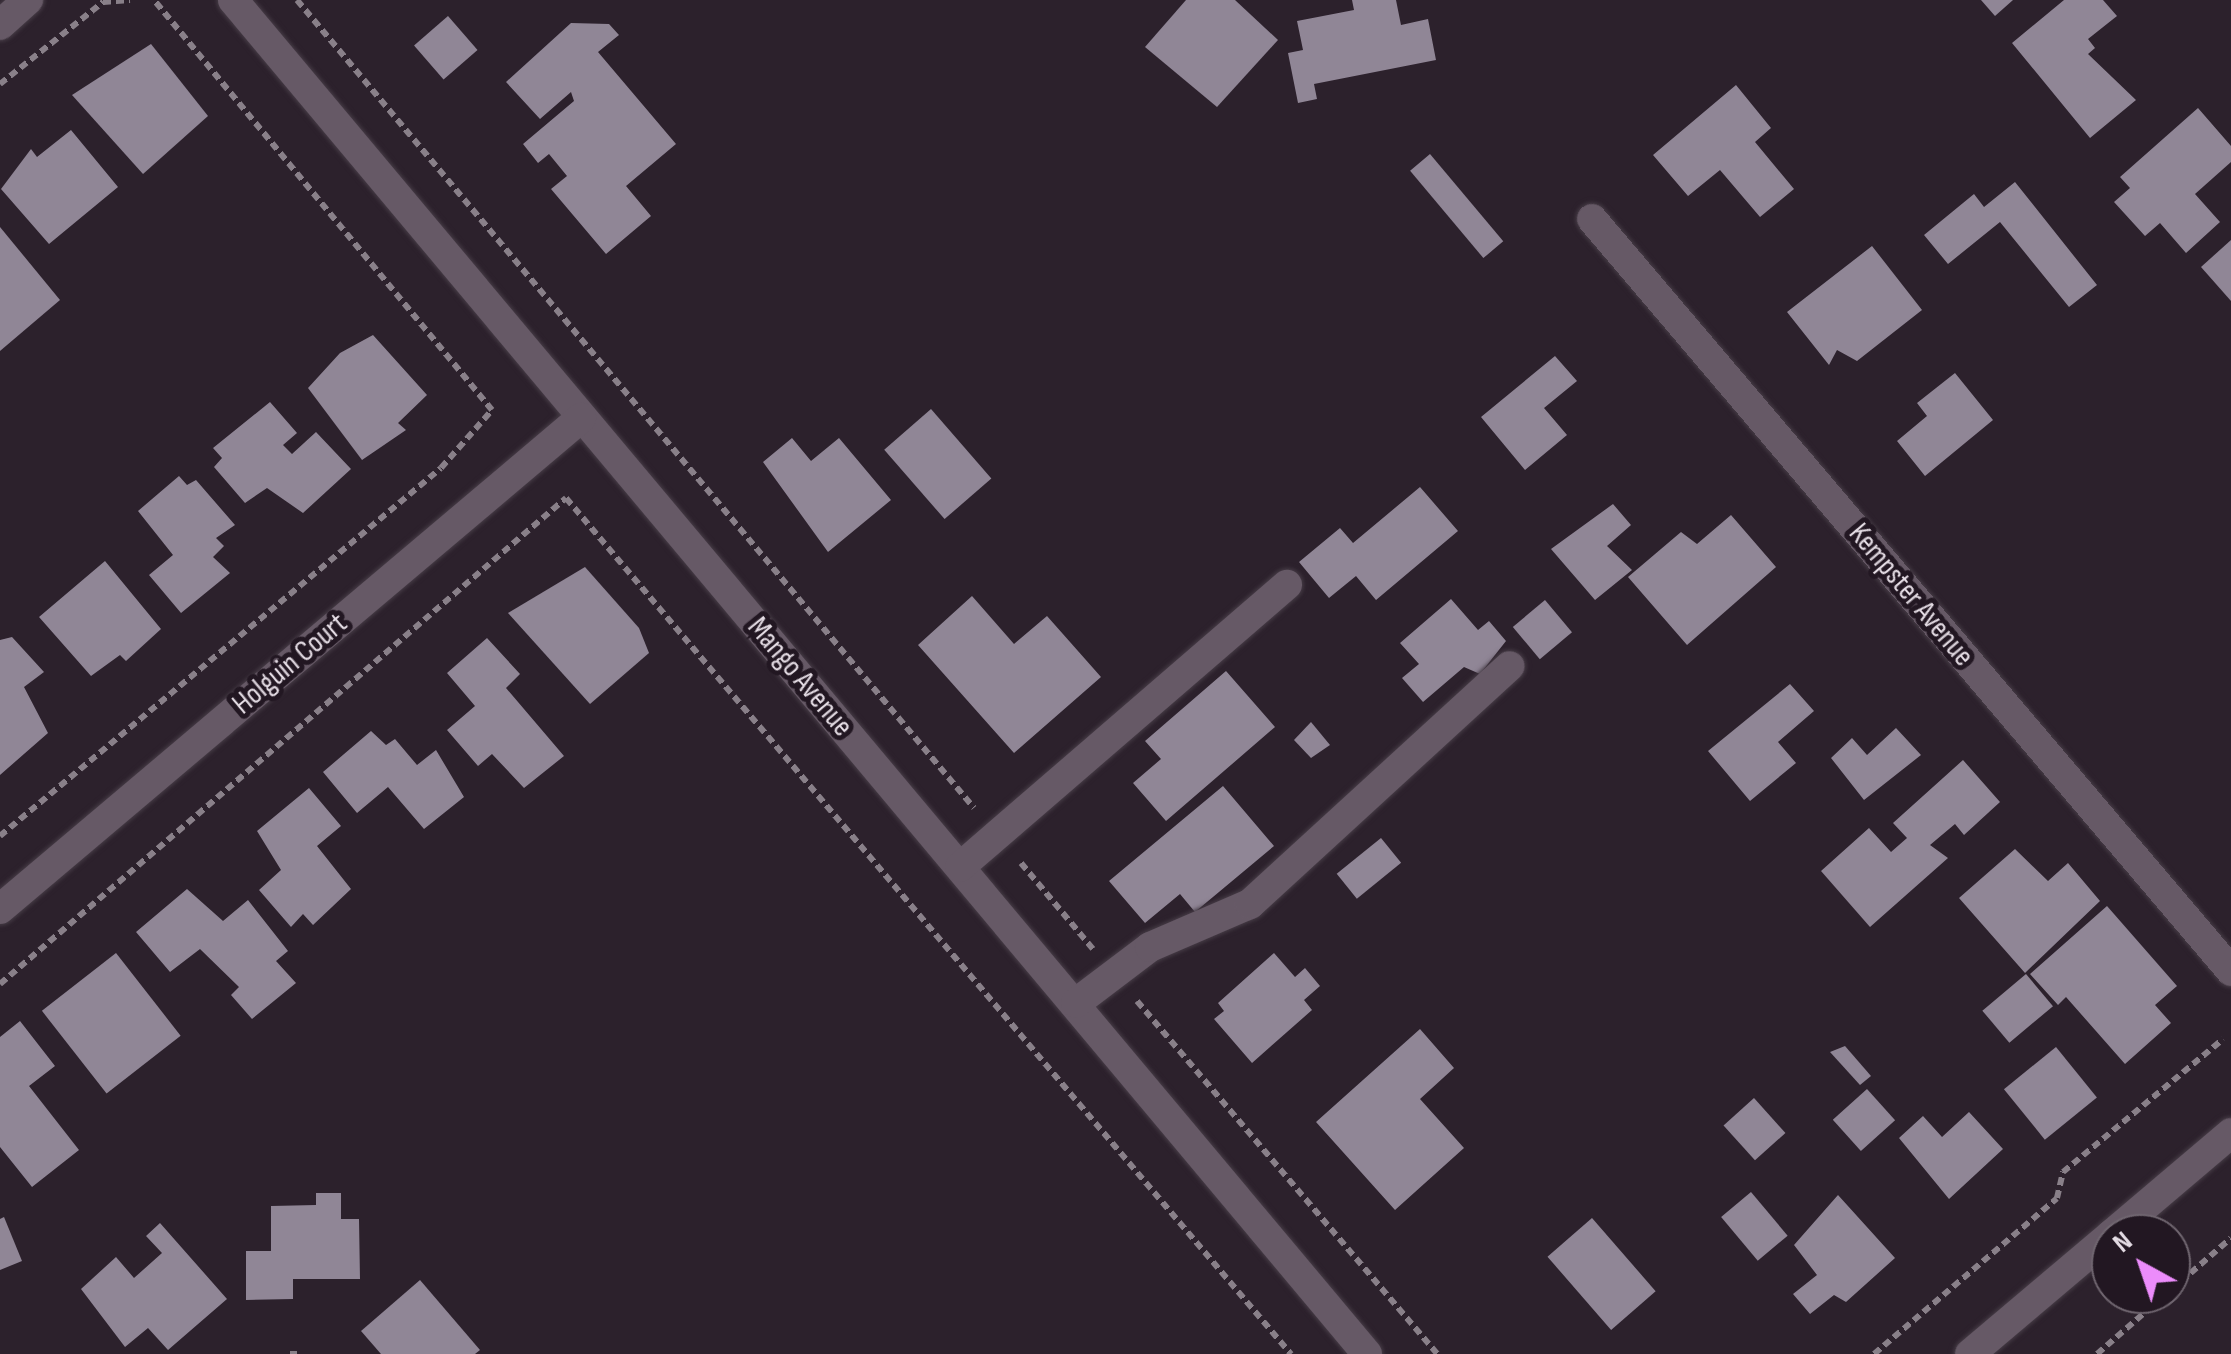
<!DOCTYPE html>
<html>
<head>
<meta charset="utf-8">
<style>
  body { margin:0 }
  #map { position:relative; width:2231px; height:1354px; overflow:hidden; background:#2c212c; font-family:"Sofia Sans Condensed",sans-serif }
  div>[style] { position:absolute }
  .building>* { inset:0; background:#908696; transform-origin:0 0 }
  .path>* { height:6px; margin-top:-3px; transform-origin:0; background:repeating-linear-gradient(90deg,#898089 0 8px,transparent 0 13px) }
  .roads { filter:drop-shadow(0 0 2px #463c46) drop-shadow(0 0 2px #463c46) }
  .minor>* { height:30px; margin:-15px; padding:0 15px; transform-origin:15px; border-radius:15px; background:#665966 }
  span { translate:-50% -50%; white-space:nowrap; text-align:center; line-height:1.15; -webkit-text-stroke:10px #221722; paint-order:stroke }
  .street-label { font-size:30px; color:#e4dce4 }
  .north { position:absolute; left:2091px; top:1214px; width:100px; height:100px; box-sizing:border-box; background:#221722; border:2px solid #706670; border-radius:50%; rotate:320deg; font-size:28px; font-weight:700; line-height:40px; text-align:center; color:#e4dce4 }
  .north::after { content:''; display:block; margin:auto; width:35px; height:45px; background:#ec8cfb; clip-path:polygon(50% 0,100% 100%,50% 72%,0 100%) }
</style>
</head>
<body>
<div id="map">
  <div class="building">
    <div style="clip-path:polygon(1186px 0,1235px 0,1278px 40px,1217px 107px,1145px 47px)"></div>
    <div style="clip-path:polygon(1352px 0,1396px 0,1401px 25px,1428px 19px,1436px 60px,1314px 84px,1317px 99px,1298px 103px,1288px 53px,1303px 50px,1297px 21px,1354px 10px)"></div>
    <div style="clip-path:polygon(1981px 0,2013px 0,1995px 16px)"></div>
    <div style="clip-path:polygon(2064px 0,2103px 0,2117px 16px,2088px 39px,2095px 48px,2088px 54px,2136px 100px,2090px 138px,2012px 43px)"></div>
    <div style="left:448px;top:16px;width:45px;height:45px;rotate:49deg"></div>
    <div style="clip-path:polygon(571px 23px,609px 24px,619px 35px,598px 52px,676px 144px,626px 186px,651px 216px,606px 254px,551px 189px,567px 176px,549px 154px,538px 163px,523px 144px,574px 101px,571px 92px,540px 119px,506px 82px)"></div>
    <div style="clip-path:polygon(151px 44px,208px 116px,143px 174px,72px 95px)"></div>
    <div style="clip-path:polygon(1736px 85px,1771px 128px,1755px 142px,1794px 189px,1760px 217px,1720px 170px,1688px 196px,1653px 155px)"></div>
    <div style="clip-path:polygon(2198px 108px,2231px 146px,2231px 162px,2195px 194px,2220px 222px,2186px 253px,2160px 223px,2145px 236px,2114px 202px,2130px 188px,2120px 177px)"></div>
    <div style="clip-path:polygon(71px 130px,118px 187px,49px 244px,1px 189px,31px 149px,37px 157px)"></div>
    <div style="left:1430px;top:154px;width:114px;height:26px;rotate:50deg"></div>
    <div style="clip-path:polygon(2015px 182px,2097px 285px,2069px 307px,2000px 222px,1948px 264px,1924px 235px,1974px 194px,1984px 207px)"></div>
    <div style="clip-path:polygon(0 227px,60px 300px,0 351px)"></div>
    <div style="clip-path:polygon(2231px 240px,2231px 301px,2201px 267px)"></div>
    <div style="clip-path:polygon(1872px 246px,1922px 310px,1857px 361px,1837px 350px,1829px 365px,1787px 312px)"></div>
    <div style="clip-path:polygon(373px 335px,427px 395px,398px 423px,406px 430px,362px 460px,308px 388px,340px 353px)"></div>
    <div style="clip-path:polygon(1555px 356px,1577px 381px,1544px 408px,1567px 435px,1525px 470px,1481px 417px)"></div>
    <div style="clip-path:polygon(1955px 373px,1993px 420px,1925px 476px,1897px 441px,1927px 416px,1917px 403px)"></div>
    <div style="clip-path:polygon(270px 402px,297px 433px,283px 445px,292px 454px,316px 432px,351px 469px,303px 513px,267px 488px,245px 503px,214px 467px,222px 458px,213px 448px)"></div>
    <div style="left:931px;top:409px;width:92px;height:62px;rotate:49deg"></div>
    <div style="clip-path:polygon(792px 438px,811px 461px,839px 438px,891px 500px,828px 552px,763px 462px)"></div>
    <div style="clip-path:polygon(179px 476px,187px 485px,196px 480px,235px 525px,216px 538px,224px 546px,213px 557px,230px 573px,181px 613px,149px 575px,173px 555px,138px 511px)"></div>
    <div style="clip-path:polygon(1420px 487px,1458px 531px,1376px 600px,1356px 576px,1329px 598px,1299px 562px,1340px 528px,1353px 543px)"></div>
    <div style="clip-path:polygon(1613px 504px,1631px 525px,1607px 546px,1632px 570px,1595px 600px,1551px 549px)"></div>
    <div style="clip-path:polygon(1731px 515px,1776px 567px,1687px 645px,1628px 577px,1681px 532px,1697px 544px)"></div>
    <div style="clip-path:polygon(105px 561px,161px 629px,126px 661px,120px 655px,91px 676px,39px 617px)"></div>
    <div style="clip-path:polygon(585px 567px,639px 628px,649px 653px,590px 704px,508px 613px)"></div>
    <div style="clip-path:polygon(972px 596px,1014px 644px,1047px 616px,1101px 677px,1014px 753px,918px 645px)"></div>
    <div style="clip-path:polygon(1451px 599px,1478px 630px,1489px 621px,1506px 641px,1480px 674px,1464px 667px,1423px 702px,1402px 678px,1419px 664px,1400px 643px)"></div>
    <div style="left:1545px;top:600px;width:42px;height:42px;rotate:50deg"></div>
    <div style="clip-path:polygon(12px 637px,44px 672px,24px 687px,48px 733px,0 775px,0 640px)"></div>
    <div style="clip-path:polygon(487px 638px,520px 674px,506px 688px,564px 756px,524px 788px,492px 754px,478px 766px,447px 730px,475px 706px,447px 673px)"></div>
    <div style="clip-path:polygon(1226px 671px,1275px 727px,1166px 821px,1133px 783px,1161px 759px,1145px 741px)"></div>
    <div style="clip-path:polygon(1790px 684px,1814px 711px,1778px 742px,1796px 763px,1750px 801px,1708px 751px)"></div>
    <div style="clip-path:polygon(1311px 722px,1330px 745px,1311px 758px,1294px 740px)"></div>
    <div style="clip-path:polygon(1896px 728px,1921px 755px,1864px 800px,1831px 758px,1852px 738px,1867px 755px)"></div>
    <div style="clip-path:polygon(371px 731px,386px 745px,395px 739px,417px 765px,436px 750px,464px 797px,424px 829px,388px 787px,357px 813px,323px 772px)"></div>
    <div style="clip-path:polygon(1963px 760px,2000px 802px,1964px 835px,1955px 824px,1930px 845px,1948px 858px,1870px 927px,1821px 871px,1869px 828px,1891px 852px,1907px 838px,1893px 823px)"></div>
    <div style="clip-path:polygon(1223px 786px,1274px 846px,1195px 912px,1180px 894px,1145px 923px,1109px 881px)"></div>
    <div style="clip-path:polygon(309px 788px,341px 826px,317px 846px,351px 889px,313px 925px,303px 914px,291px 927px,259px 890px,281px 870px,257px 831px)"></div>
    <div style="left:1381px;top:838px;width:32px;height:57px;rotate:51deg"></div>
    <div style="clip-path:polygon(2015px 849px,2048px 881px,2068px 863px,2100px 901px,2025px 973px,1959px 898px)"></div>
    <div style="clip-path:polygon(187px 889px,223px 921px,248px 900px,288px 951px,276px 961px,296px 983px,252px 1019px,231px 995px,239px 987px,200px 949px,170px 972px,136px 932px)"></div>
    <div style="clip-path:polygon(2107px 906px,2177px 986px,2155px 1005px,2171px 1023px,2125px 1064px,2066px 997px,2058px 1005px,2030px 974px)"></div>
    <div style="left:116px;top:953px;width:105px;height:94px;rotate:52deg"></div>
    <div style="clip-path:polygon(1274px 953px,1295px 977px,1305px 968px,1320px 986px,1304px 1000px,1312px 1010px,1252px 1063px,1214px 1019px,1224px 1011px,1218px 1003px)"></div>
    <div style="left:2026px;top:974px;width:42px;height:57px;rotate:50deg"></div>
    <div style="clip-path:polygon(20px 1021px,55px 1066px,29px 1086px,79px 1150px,32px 1187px,0 1147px,0 1037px)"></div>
    <div style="clip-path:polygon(1420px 1029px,1454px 1068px,1420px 1099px,1464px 1148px,1395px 1210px,1316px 1122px)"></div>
    <div style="clip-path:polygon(1845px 1046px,1871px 1076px,1860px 1085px,1830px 1052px)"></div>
    <div style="left:2056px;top:1047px;width:65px;height:67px;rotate:51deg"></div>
    <div style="left:1867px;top:1089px;width:42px;height:46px;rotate:48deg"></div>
    <div style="left:1754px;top:1098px;width:47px;height:41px;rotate:48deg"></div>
    <div style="clip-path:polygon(1969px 1112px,2003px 1149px,1949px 1199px,1899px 1138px,1923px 1116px,1942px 1137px)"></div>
    <div style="left:1751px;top:1192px;width:57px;height:39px;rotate:50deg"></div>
    <div style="clip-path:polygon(316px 1193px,341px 1193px,341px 1219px,359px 1219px,360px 1279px,293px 1279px,293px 1299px,246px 1300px,246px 1251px,271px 1251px,271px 1206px,316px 1205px)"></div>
    <div style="clip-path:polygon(1838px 1195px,1895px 1258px,1846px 1302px,1834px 1295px,1810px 1314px,1793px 1294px,1817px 1275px,1794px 1245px)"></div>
    <div style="clip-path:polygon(4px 1217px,22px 1261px,0 1270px,0 1219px)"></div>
    <div style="left:1592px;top:1218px;width:97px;height:59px;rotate:49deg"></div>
    <div style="clip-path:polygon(160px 1223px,227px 1299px,168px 1350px,148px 1328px,125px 1347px,81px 1289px,116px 1257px,134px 1278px,162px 1253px,146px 1236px)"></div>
    <div style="clip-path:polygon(420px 1280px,480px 1350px,475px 1354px,381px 1354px,361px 1331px)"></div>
  </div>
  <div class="path">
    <div style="left:297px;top:0;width:1054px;rotate:50.04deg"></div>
    <div style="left:0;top:84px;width:132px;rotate:-38.5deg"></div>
    <div style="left:103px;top:2px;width:27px;rotate:-4deg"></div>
    <div style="left:0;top:836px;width:574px;rotate:-39.84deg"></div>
    <div style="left:441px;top:468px;width:77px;rotate:-48.7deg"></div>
    <div style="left:492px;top:410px;width:531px;rotate:-129.5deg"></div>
    <div style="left:1021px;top:863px;width:112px;rotate:50.1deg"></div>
    <div style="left:0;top:984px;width:746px;rotate:-40.65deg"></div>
    <div style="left:566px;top:498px;width:1122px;rotate:49.74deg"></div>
    <div style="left:1137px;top:1001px;width:463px;rotate:49.6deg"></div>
    <div style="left:2171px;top:1290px;width:79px;rotate:-40.9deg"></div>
    <div style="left:290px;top:1354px;width:7px"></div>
    <div style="left:1874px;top:1354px;width:240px;rotate:-40.4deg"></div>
    <div style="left:2057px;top:1198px;width:27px;rotate:-77deg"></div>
    <div style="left:2063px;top:1172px;width:208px;rotate:-39.7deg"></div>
    <div style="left:2097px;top:1354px;width:91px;rotate:-41deg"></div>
  </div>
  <div class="roads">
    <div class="minor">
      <div style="left:233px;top:0;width:1766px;rotate:50.05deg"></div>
      <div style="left:0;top:25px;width:38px;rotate:-42deg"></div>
      <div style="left:1592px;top:219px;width:987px;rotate:49.64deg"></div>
      <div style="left:960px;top:867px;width:432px;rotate:-40.8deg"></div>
      <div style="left:0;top:909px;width:761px;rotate:-40.2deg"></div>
      <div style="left:1076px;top:1003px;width:93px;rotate:-37.1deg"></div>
      <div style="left:1150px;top:947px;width:109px;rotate:-23.3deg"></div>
      <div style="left:1250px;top:904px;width:352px;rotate:-42.5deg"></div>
      <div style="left:2112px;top:1234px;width:156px;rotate:-40.3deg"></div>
      <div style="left:1970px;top:1354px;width:185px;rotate:-40.2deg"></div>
    </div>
  </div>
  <div class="street-label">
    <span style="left:1911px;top:595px;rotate:50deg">Kempster Avenue</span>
    <span style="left:290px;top:664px;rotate:-40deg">Holguin Court</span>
    <span style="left:800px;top:677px;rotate:50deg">Mango Avenue</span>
  </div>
  <div class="north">N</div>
</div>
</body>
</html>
